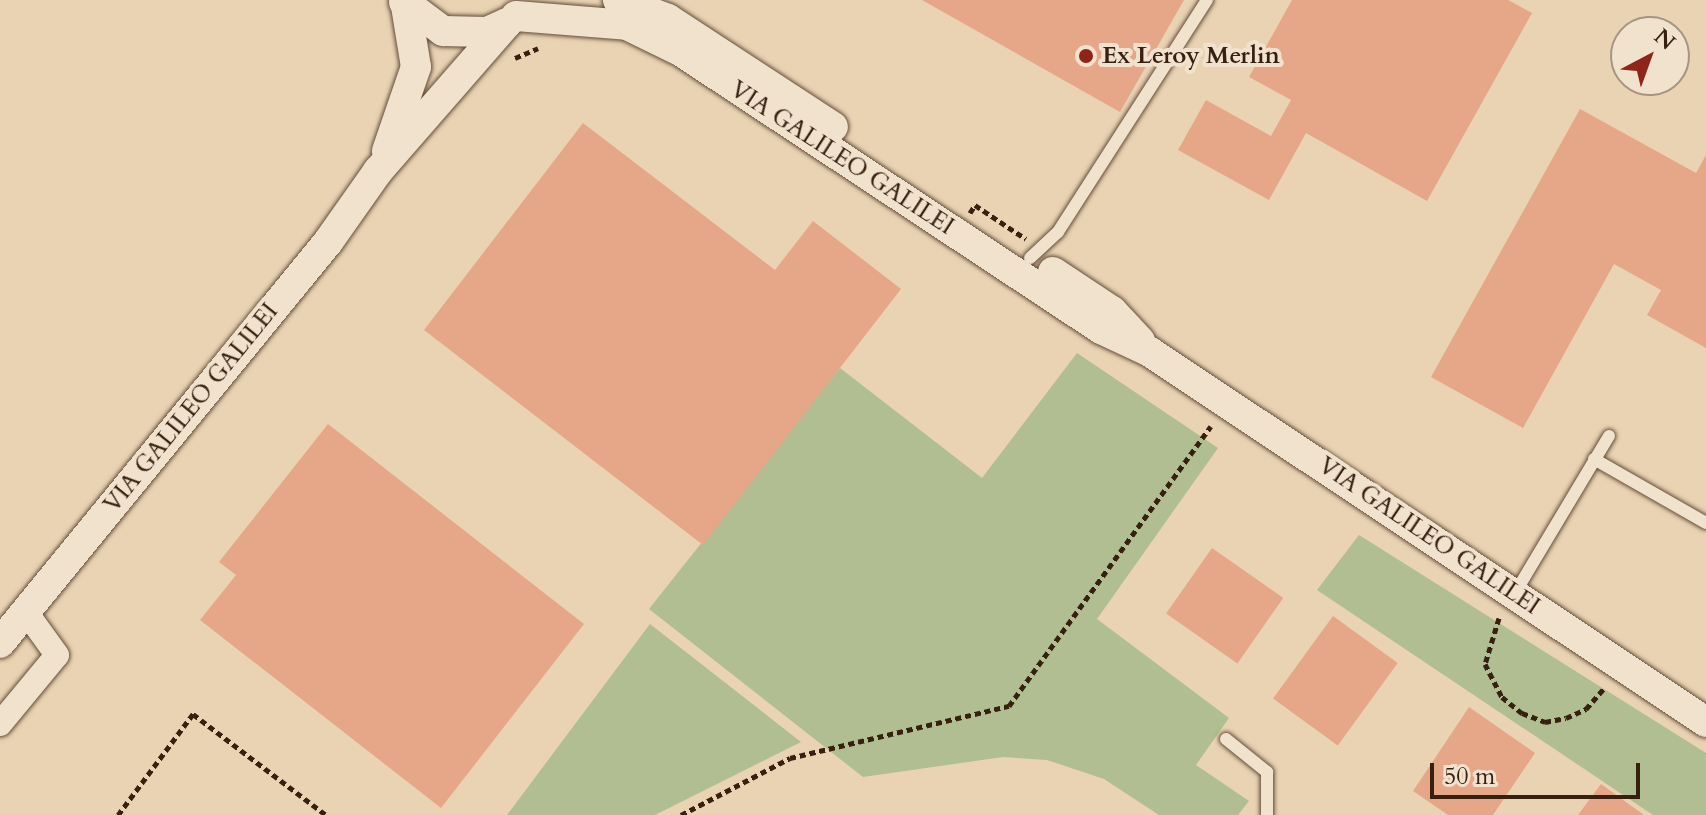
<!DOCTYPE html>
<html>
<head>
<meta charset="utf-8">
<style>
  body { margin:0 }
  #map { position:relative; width:1706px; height:815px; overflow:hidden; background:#e9d3b3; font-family:Cardo,serif }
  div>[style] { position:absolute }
  .green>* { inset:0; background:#b0be91 }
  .building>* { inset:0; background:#e5a788; transform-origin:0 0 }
  .path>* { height:5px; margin-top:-2.5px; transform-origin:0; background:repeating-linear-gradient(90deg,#372010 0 6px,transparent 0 10px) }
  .roads { filter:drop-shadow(0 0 2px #644d39) drop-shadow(0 0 2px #644d39) }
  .service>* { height:12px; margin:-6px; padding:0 6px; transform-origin:6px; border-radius:6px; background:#f1e2ce }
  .minor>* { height:24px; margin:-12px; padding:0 12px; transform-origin:12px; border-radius:12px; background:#f1e2ce }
  .tertiary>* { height:30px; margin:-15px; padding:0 15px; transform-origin:15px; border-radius:15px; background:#f1e2ce }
  .dots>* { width:22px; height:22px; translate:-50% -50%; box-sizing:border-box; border:4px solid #f1e2ce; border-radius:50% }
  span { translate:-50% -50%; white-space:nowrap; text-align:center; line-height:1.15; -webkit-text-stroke:8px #f1e2ce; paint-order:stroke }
  .poi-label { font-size:24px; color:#372010; font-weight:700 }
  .left { translate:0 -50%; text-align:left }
  .street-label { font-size:24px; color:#372010 }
  .north { position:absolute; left:1610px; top:16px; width:80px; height:80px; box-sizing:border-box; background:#f1e2ce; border:2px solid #a79482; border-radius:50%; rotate:41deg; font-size:22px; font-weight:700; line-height:32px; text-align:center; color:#372010 }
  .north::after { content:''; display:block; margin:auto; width:28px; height:36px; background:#8f2418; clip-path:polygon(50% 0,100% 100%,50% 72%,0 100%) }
  .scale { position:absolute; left:1430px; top:763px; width:210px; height:36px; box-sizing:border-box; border:4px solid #372010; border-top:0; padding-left:10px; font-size:24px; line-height:28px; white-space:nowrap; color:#372010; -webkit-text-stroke:6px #f1e2ce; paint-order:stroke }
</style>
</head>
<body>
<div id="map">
  <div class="green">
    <div style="clip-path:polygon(1077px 353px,1218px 448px,1097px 619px,1229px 718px,1196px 765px,1249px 801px,1238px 815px,1159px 815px,1104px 779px,1047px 760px,1003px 757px,863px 777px,649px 609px,840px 368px,982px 478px)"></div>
    <div style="clip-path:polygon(1359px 535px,1706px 753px,1706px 815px,1653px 815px,1317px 590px)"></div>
    <div style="clip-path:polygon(650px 624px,801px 742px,655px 815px,507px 815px)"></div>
  </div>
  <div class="building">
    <div style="clip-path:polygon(922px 0,1184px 0,1120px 112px)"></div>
    <div style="clip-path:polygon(1292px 0,1508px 0,1532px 13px,1427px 201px,1306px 133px,1269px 200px,1178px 150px,1206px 100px,1271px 136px,1291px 100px,1249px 77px)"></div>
    <div style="clip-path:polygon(1580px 109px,1696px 173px,1706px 155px,1706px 348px,1647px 315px,1661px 290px,1614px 264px,1523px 428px,1431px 377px)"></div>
    <div style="clip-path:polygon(583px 123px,775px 270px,813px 221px,901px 289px,703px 545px,424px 330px)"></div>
    <div style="clip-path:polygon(328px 424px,584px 624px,441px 808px,200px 620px,236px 575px,219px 562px)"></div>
    <div style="left:1212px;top:548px;width:87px;height:80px;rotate:35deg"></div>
    <div style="left:1333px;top:616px;width:80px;height:102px;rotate:36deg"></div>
    <div style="clip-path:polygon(1469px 707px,1535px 753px,1493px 815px,1448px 815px,1413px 791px)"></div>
    <div style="clip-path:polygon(1601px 784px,1644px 815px,1578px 815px)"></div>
  </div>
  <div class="path">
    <div style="left:515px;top:58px;width:25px;rotate:-23deg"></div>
    <div style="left:970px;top:213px;width:9px;rotate:-58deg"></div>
    <div style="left:975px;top:205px;width:61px;rotate:33.7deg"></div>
    <div style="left:1499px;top:618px;width:48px;rotate:106.9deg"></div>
    <div style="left:1485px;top:664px;width:37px;rotate:63deg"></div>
    <div style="left:1502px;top:697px;width:26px;rotate:39deg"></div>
    <div style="left:1522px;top:713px;width:25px;rotate:21deg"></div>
    <div style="left:1545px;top:722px;width:21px;rotate:-11deg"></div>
    <div style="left:1566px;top:718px;width:22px;rotate:-24deg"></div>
    <div style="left:1586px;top:709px;width:28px;rotate:-49deg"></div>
    <div style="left:118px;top:815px;width:126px;rotate:-53.4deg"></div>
    <div style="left:193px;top:714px;width:167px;rotate:37.2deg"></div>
    <div style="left:681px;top:815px;width:123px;rotate:-27.6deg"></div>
    <div style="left:790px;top:758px;width:225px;rotate:-13.4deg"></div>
    <div style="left:1009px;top:706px;width:345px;rotate:-54.2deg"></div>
  </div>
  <div class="roads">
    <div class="service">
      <div style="left:1030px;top:258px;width:38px;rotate:-43deg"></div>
      <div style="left:1058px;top:232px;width:276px;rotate:-57.3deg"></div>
      <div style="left:1594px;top:459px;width:129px;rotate:29.7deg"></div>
      <div style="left:1515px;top:593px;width:183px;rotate:-59.1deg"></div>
      <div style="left:1226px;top:739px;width:53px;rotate:38.8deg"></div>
      <div style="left:1267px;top:772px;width:43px;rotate:90deg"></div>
    </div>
    <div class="minor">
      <div style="left:0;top:724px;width:89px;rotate:-50.4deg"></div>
      <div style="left:57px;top:655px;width:53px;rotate:-125.8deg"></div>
    </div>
    <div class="tertiary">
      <div style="left:618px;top:0;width:53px;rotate:20.8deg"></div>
      <div style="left:668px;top:19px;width:197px;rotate:33.2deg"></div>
      <div style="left:404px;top:2px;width:49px;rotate:36.6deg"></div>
      <div style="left:443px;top:31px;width:44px;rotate:1.3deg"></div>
      <div style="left:487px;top:32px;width:22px;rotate:-24deg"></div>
      <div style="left:516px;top:16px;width:111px;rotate:4.6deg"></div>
      <div style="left:627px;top:25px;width:61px;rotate:26.1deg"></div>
      <div style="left:682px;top:52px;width:502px;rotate:33.47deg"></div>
      <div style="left:1101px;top:329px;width:54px;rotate:25.1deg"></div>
      <div style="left:1150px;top:352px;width:668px;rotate:33.64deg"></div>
      <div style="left:387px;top:151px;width:89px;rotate:-71deg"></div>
      <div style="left:416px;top:67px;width:62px;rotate:-99.3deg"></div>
      <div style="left:1053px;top:272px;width:71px;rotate:33.5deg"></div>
      <div style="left:1112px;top:311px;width:41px;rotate:47deg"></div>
      <div style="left:0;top:643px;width:518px;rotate:-50.72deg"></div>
      <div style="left:328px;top:242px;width:87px;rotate:-54.8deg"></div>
      <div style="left:378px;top:171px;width:196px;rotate:-48.9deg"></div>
    </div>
  </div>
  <div class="dots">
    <div style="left:1086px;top:56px;background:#8f2418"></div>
  </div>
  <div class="poi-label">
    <span class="left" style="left:1102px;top:56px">Ex Leroy Merlin</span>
  </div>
  <div class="street-label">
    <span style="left:842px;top:158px;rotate:33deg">VIA GALILEO GALILEI</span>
    <span style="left:191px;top:408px;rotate:-51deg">VIA GALILEO GALILEI</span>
    <span style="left:1429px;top:536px;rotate:34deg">VIA GALILEO GALILEI</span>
  </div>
  <div class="north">N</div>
  <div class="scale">50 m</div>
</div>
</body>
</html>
